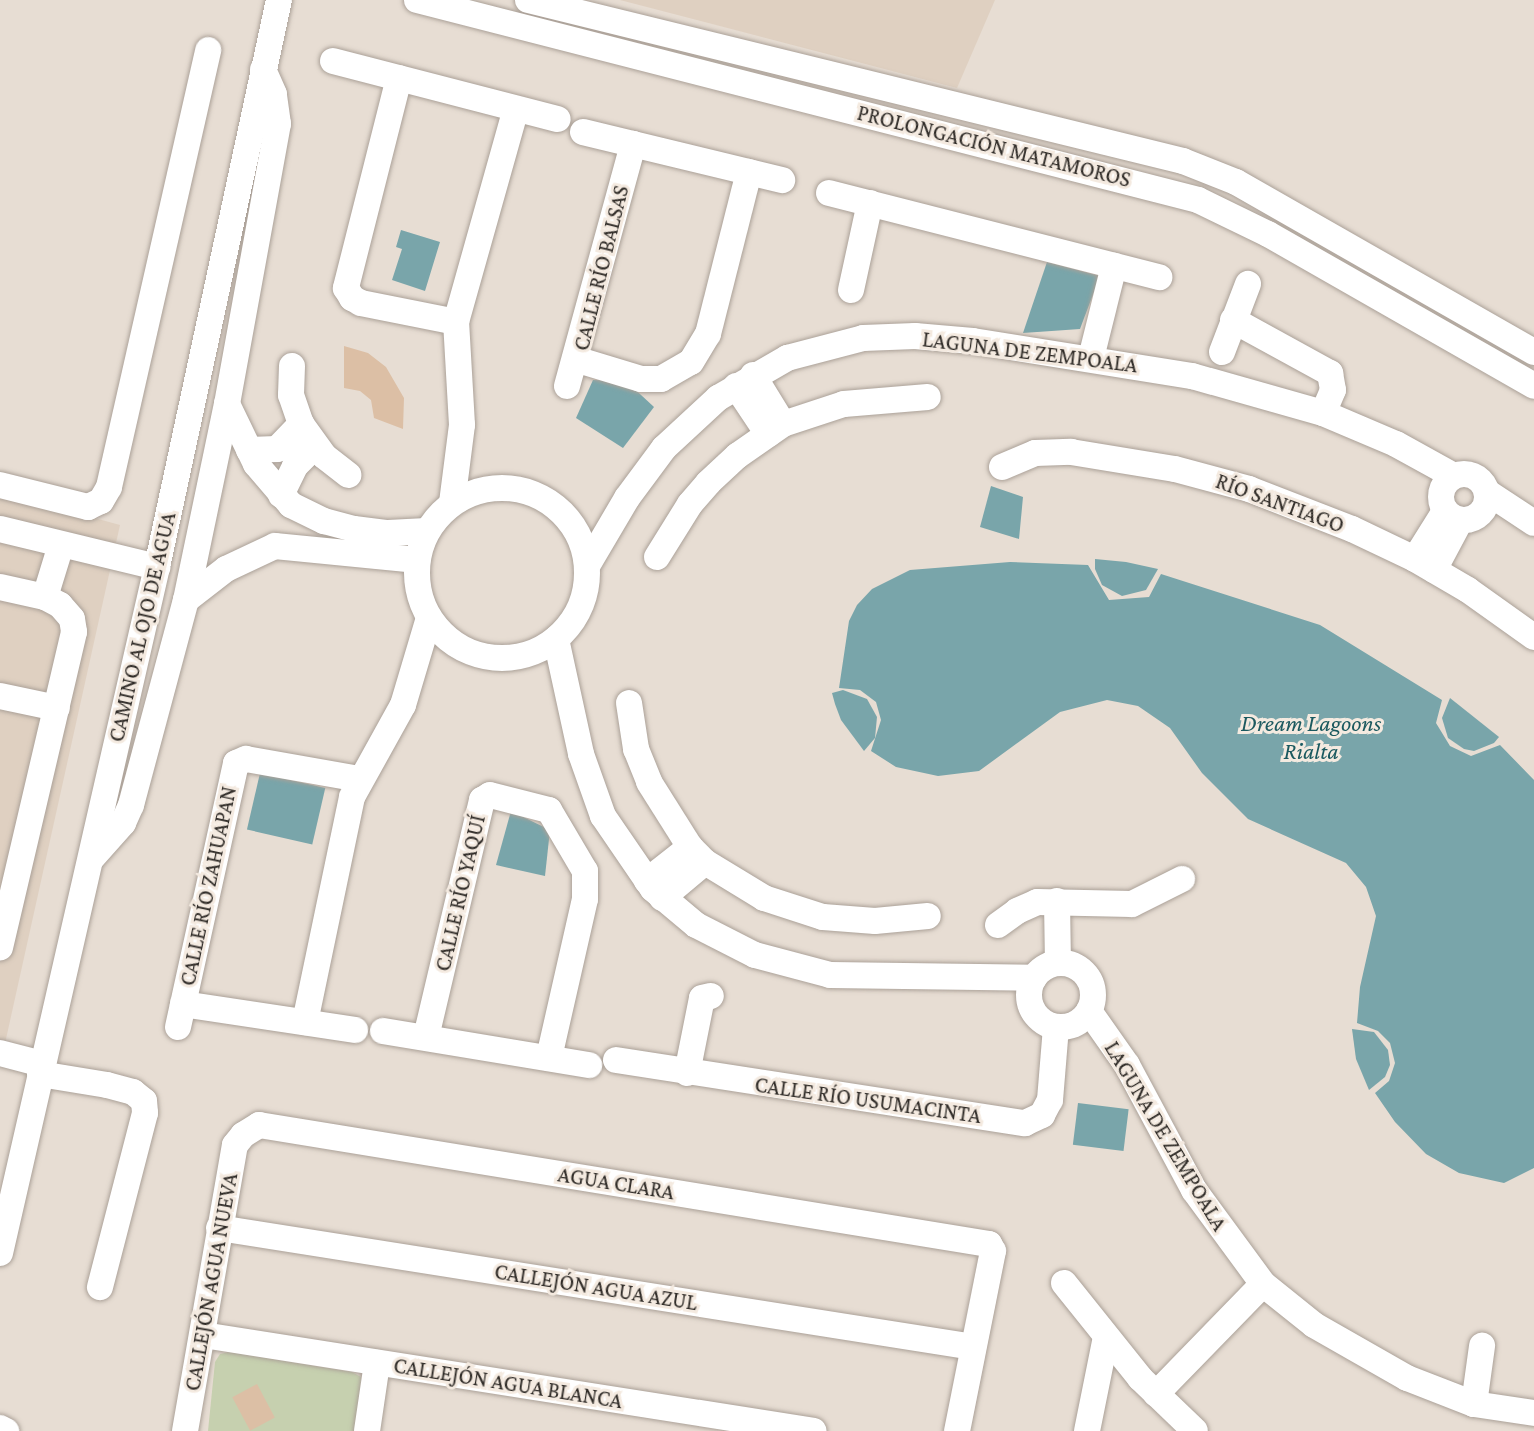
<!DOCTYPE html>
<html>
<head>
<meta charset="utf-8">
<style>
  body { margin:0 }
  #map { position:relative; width:1534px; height:1431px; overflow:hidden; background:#e7ddd3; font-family:"Crimson Pro",serif }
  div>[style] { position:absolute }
  .built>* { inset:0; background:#dfd0c1 }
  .green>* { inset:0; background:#c6d0af }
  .water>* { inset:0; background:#79a5aa; transform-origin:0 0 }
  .building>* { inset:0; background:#dcbfa5; transform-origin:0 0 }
  .roads { filter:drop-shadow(0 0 2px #aba198) drop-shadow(0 0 2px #aba198) }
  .minor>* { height:26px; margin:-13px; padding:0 13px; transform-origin:13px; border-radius:13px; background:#fff }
  .minor>.ring { margin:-13px; padding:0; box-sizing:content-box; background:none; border:26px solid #fff; border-radius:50% }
  span { translate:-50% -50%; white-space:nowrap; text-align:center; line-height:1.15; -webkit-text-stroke:6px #f4eae0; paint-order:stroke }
  .street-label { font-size:22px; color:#2f2b27 }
  .water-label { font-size:24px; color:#1b595f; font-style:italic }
</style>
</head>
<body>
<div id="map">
  <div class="built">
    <div style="clip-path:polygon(620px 0,995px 0,957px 88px)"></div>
    <div style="clip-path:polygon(0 492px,120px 525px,0 1066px)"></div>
  </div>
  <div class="green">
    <div style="clip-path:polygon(229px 1352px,352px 1372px,361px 1377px,356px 1431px,208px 1431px,215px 1362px,220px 1354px)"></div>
  </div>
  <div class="water">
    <div style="clip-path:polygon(401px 230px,440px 242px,425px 291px,392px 280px,402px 249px,396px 247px)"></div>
    <div style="clip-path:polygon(1047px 262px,1100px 276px,1080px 329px,1023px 333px)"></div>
    <div style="clip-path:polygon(593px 380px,626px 381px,654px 407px,623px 448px,576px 418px)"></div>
    <div style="clip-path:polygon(991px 486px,1023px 497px,1019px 539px,980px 527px)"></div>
    <div style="clip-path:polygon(1095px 559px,1126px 562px,1158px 569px,1146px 590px,1122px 596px,1102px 585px,1095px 569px)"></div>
    <div style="clip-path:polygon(1010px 562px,1088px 565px,1109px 600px,1149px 597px,1161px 574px,1320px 625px,1442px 700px,1436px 723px,1450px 746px,1471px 756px,1500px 745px,1534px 780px,1534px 1168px,1504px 1183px,1459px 1173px,1426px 1154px,1395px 1122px,1375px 1093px,1389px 1081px,1395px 1063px,1390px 1043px,1378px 1031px,1357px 1023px,1360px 987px,1376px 916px,1366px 887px,1346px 863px,1248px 819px,1202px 773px,1170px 728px,1138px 706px,1107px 700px,1060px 712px,979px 771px,938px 776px,896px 767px,871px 751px,881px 720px,876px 702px,860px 690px,839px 688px,849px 621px,857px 605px,872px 589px,910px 570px)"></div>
    <div style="clip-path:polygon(843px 690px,867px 699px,877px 717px,875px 738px,864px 751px,841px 720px,835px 704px,832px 693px)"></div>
    <div style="clip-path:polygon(1450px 698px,1499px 737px,1494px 743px,1474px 751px,1464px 749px,1448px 738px,1442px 718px)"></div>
    <div style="left:260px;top:773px;width:67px;height:58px;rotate:13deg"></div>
    <div style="clip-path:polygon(511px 811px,550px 830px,545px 876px,496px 865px)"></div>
    <div style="clip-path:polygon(1352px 1029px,1374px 1032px,1388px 1050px,1390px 1065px,1385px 1077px,1369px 1090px,1356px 1059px)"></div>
    <div style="left:1078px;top:1103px;width:51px;height:42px;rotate:7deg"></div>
  </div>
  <div class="building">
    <div style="clip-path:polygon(344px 346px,368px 353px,386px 367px,404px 398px,403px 429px,374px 418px,371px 400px,360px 391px,344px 388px)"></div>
    <div style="left:257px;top:1384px;width:38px;height:28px;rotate:62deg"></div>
  </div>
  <div class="roads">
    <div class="minor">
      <div style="left:417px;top:0;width:806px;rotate:14.36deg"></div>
      <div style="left:1198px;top:200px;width:78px;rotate:25.9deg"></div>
      <div style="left:1268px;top:234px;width:306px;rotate:29.7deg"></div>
      <div style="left:528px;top:0;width:674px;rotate:13.81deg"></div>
      <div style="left:1183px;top:161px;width:57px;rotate:21.6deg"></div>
      <div style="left:1236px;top:182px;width:343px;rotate:29.7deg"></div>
      <div style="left:333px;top:61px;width:232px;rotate:14.5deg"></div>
      <div style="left:399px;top:78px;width:217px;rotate:104.2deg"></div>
      <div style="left:346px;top:288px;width:12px;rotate:59deg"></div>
      <div style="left:352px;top:298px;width:10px;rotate:29deg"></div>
      <div style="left:361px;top:303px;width:97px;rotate:11.3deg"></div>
      <div style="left:583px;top:132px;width:205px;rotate:13.6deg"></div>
      <div style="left:829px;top:193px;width:341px;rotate:14.3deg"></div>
      <div style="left:851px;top:290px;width:89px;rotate:-77.7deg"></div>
      <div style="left:1233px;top:320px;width:111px;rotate:28.7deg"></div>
      <div style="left:1330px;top:373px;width:17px;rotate:80deg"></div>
      <div style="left:1333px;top:390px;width:25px;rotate:113deg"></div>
      <div style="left:1222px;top:352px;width:73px;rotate:-69.1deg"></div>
      <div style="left:1091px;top:358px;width:95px;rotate:-76deg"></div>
      <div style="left:575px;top:359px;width:69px;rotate:16.9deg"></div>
      <div style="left:641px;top:379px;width:20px"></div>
      <div style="left:661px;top:379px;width:34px;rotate:-30deg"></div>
      <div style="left:691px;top:362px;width:33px;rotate:-59deg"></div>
      <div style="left:708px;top:334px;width:167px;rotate:-75.8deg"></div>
      <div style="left:292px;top:366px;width:29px;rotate:92deg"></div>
      <div style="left:291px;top:395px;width:31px;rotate:71deg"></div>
      <div style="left:301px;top:424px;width:39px;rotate:54deg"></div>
      <div style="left:324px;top:456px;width:31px;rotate:38deg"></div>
      <div style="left:753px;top:375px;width:57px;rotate:58.5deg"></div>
      <div style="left:567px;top:386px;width:251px;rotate:-74.7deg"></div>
      <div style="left:736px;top:386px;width:58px;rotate:56.3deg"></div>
      <div style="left:227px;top:404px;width:67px;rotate:64.2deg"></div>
      <div style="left:256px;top:464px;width:54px;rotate:49.5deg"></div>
      <div style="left:291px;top:505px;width:37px;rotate:26deg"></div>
      <div style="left:324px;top:521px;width:31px;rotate:15deg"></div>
      <div style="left:354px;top:529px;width:34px;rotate:7deg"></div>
      <div style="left:388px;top:533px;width:39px;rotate:-3deg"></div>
      <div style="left:249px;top:450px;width:28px;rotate:-2deg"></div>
      <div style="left:277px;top:449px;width:35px;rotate:-46deg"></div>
      <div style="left:1002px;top:467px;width:36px;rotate:-23deg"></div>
      <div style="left:1035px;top:453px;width:36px;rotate:-2deg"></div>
      <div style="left:1071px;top:452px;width:105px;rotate:9.3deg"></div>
      <div style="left:1175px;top:469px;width:77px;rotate:15.1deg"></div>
      <div style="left:1249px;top:489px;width:110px;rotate:21.2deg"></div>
      <div style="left:1352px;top:529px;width:70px;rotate:25.5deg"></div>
      <div style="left:1415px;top:559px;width:61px;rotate:30.3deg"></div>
      <div style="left:1468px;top:590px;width:81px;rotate:35.5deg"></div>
      <div class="ring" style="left:1441px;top:474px;width:20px;height:20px"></div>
      <div style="left:0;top:485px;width:91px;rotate:14deg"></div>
      <div style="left:88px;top:507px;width:14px;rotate:-25deg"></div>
      <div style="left:101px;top:501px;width:16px;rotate:-60deg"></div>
      <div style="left:109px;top:487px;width:448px;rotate:-77.2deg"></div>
      <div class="ring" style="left:417px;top:488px;width:144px;height:144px"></div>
      <div style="left:1487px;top:492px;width:56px;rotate:33.4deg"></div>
      <div style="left:281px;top:495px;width:32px;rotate:-64deg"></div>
      <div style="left:295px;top:466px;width:28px;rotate:-45deg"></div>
      <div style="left:452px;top:503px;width:79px;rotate:-82.7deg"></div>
      <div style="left:462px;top:425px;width:103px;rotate:-93.3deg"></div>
      <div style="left:456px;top:322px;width:221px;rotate:-74.3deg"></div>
      <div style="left:0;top:529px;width:162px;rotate:13.6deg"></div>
      <div style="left:657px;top:557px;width:62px;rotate:-58.1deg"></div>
      <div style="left:690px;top:504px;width:28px;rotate:-49deg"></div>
      <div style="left:708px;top:483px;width:40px;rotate:-43deg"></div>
      <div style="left:737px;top:456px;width:56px;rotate:-34.8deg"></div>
      <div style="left:783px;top:424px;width:64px;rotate:-18.2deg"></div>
      <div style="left:844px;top:404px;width:84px;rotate:-4.8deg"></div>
      <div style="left:1415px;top:559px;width:57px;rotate:-58deg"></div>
      <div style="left:587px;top:566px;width:79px;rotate:-59.5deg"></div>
      <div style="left:627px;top:498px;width:62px;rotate:-53.5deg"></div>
      <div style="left:664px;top:448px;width:74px;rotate:-42.8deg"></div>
      <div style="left:718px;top:398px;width:80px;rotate:-30.1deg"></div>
      <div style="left:787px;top:358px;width:79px;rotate:-14.7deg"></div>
      <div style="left:863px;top:338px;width:52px;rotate:-2.2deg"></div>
      <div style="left:915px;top:336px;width:58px;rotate:4.9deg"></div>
      <div style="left:973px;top:341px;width:222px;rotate:9.1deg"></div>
      <div style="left:1192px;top:376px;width:136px;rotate:15.8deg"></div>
      <div style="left:1323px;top:413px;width:79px;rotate:23deg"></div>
      <div style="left:1396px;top:444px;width:66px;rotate:28.9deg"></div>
      <div style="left:1434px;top:570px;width:55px;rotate:-62deg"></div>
      <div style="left:0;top:587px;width:46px;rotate:12.5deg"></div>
      <div style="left:45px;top:597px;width:17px;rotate:28deg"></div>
      <div style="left:60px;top:605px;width:18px;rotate:49deg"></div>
      <div style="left:72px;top:619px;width:13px;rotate:81deg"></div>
      <div style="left:74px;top:632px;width:324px;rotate:103.2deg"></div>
      <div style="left:45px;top:597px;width:54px;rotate:-72.9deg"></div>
      <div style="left:186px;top:600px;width:51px;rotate:-37.8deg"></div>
      <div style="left:226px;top:569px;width:54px;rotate:-25.1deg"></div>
      <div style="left:275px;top:546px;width:143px;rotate:5.6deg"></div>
      <div style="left:556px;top:639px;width:118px;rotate:77.7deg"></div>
      <div style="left:581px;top:754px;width:66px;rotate:70.5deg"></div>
      <div style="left:603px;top:816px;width:88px;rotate:55.6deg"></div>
      <div style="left:653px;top:889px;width:56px;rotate:39.9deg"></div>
      <div style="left:696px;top:925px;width:66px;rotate:27deg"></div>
      <div style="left:755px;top:955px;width:78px;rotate:14.9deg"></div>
      <div style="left:830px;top:975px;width:204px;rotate:0.8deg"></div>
      <div style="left:0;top:696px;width:58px;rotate:11.9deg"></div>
      <div style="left:629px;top:703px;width:47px;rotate:81.3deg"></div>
      <div style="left:636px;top:749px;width:35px;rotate:68deg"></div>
      <div style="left:649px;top:782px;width:77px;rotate:57.8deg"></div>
      <div style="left:690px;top:847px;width:21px;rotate:45deg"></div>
      <div style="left:705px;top:862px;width:69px;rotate:31.4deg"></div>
      <div style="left:764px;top:898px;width:62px;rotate:17.9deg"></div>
      <div style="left:823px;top:917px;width:52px;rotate:4.4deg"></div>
      <div style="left:875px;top:921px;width:53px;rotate:-5.4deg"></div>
      <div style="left:92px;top:858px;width:47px;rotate:-48.5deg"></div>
      <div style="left:123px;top:823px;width:20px;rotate:-66deg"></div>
      <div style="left:131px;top:805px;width:212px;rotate:-75deg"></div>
      <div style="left:186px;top:600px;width:200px;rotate:-78.2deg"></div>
      <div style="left:227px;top:404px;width:285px;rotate:-79.7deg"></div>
      <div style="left:278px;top:124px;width:30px;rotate:-98deg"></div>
      <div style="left:274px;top:94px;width:27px;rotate:-114deg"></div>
      <div style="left:647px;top:881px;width:55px;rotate:-38.3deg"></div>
      <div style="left:662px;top:898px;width:56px;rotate:-39.9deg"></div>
      <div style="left:1057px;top:901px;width:62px;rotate:89.1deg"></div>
      <div style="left:998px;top:925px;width:24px;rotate:-36deg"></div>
      <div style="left:1017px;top:911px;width:22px;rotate:-24deg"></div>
      <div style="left:1037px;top:902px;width:95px;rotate:1.2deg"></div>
      <div style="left:1132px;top:904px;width:56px;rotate:-26.6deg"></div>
      <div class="ring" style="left:1029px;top:963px;width:38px;height:38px"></div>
      <div style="left:183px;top:1004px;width:174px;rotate:8.6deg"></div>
      <div style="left:1089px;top:1011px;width:66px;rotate:54.9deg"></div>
      <div style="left:1127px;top:1065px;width:142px;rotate:61.8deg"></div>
      <div style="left:1194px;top:1190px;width:117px;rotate:53.7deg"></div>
      <div style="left:1263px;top:1284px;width:65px;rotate:38.8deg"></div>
      <div style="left:1314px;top:1325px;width:107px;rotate:29.7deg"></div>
      <div style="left:1407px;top:1378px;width:72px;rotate:21.2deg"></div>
      <div style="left:1474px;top:1404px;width:61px;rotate:8.5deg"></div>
      <div style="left:305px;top:1022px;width:230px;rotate:-78.2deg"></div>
      <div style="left:352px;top:797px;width:105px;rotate:-61deg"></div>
      <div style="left:403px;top:705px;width:91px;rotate:-73.4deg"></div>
      <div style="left:178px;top:1027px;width:270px;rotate:-77.6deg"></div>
      <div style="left:236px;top:763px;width:11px;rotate:-22deg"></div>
      <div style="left:246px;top:759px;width:115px;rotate:10deg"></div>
      <div style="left:383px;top:1031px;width:209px;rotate:9.4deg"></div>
      <div style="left:426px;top:1037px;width:244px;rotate:-76.7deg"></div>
      <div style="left:482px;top:800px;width:9px;rotate:-32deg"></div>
      <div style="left:490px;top:795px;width:61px;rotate:14.3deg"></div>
      <div style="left:549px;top:810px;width:71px;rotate:59.5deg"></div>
      <div style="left:585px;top:871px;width:28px;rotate:90deg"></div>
      <div style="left:585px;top:899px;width:163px;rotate:102.8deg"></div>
      <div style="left:0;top:1053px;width:43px;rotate:14.7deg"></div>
      <div style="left:616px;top:1060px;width:414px;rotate:8.8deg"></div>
      <div style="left:1025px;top:1123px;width:19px;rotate:-25deg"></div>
      <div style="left:1042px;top:1115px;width:17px;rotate:-62deg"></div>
      <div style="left:1050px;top:1100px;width:73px;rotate:-85.3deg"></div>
      <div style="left:687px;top:1073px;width:76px;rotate:-78.7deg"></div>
      <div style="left:702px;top:998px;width:9px;rotate:-13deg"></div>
      <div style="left:40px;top:1074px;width:68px;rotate:9.3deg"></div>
      <div style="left:107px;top:1085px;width:27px;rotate:15deg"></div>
      <div style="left:133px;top:1092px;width:14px;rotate:39deg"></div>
      <div style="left:144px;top:1101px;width:12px;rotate:85deg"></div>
      <div style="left:145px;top:1113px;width:180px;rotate:104.5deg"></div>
      <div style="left:219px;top:1228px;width:763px;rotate:8.97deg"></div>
      <div style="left:0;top:1253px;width:704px;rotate:-77.11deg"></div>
      <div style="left:157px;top:567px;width:580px;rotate:-77.86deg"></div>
      <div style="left:1064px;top:1283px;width:122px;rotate:51.3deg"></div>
      <div style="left:1140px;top:1378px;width:76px;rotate:43.9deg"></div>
      <div style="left:203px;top:1335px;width:618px;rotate:8.93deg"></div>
      <div style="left:1156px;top:1394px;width:153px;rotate:-45.8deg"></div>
      <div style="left:1474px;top:1404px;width:59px;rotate:-82.1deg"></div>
      <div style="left:0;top:1428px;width:7px;rotate:27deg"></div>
      <div style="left:185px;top:1431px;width:290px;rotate:-80.1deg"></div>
      <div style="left:235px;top:1145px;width:13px;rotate:-51deg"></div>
      <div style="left:243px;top:1135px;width:19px;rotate:-32deg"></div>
      <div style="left:259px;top:1125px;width:740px;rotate:9.26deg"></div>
      <div style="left:989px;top:1244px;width:8px;rotate:60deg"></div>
      <div style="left:993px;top:1251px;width:184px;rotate:101.3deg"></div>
      <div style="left:367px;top:1431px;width:69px;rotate:-81.6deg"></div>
      <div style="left:1087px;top:1431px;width:96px;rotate:-78.6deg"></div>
    </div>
  </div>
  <div class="street-label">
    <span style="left:994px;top:146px;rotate:14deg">PROLONGACIÓN MATAMOROS</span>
    <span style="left:601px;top:268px;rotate:-76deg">CALLE RÍO BALSAS</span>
    <span style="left:1030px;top:352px;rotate:7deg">LAGUNA DE ZEMPOALA</span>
    <span style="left:1280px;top:503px;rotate:20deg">RÍO SANTIAGO</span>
    <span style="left:142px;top:627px;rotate:-77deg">CAMINO AL OJO DE AGUA</span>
    <span style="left:208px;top:886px;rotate:-78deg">CALLE RÍO ZAHUAPAN</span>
    <span style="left:460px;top:893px;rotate:-77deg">CALLE RÍO YAQUÍ</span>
    <span style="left:868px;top:1100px;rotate:8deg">CALLE RÍO USUMACINTA</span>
    <span style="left:1166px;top:1136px;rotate:59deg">LAGUNA DE ZEMPOALA</span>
    <span style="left:616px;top:1183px;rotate:9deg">AGUA CLARA</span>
    <span style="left:211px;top:1282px;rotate:-80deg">CALLEJÓN AGUA NUEVA</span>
    <span style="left:596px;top:1287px;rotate:9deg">CALLEJÓN AGUA AZUL</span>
    <span style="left:508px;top:1383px;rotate:9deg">CALLEJÓN AGUA BLANCA</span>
  </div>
  <div class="water-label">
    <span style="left:1311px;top:737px">Dream Lagoons<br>Rialta</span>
  </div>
</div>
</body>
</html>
